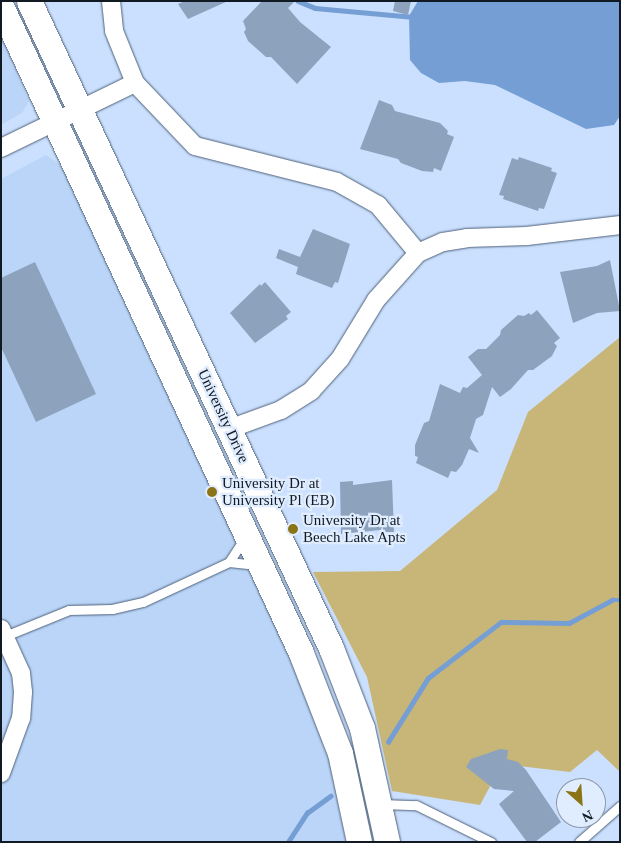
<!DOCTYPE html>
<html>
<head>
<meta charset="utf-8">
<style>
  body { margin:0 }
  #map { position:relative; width:621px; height:843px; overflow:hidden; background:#cbe0fe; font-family:Georgia,serif }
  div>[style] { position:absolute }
  .built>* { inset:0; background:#bbd5f8 }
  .green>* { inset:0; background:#c8b678 }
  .water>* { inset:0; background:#759ed4 }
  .stream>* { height:4.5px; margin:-2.25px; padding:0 2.25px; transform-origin:2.25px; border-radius:2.25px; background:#759ed4 }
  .building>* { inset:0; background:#8da2bd }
  .roads { filter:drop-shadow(0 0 1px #4d6079) drop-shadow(0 0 1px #4d6079) }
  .lane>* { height:9px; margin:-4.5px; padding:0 4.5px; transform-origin:4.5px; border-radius:4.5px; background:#fff }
  .street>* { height:18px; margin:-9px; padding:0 9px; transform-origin:9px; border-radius:9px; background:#fff }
  .secondary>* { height:25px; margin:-12.5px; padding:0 12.5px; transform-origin:12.5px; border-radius:12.5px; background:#fff }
  .dots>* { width:14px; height:14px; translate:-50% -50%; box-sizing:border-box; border:2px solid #e0edff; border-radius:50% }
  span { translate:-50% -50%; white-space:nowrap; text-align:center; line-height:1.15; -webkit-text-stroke:4.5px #e0edff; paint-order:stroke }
  .street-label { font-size:15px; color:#111923 }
  .poi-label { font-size:15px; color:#111923 }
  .left { translate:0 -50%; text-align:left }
  .frame { position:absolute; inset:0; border:2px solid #111923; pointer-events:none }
  .north { position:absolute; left:556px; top:778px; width:50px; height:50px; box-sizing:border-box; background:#e0edff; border:1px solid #8d98a7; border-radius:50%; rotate:154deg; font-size:14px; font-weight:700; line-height:20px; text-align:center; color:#111923 }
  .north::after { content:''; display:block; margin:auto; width:18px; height:22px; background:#8a7417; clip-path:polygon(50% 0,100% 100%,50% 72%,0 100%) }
</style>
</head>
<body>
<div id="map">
  <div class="built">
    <div style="clip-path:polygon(1px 36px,29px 101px,22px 113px,1px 125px)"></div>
    <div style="clip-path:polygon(46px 155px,61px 165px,295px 670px,329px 761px,346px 842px,1px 842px,1px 179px)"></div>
  </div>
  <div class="green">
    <div style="clip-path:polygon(620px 337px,620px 772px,597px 750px,570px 772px,502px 764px,480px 805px,392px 791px,367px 677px,313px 572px,400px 571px,497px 490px,528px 412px)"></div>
  </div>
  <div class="water">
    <div style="clip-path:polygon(418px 1px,620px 1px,620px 116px,614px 125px,586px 129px,495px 85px,465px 81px,439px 83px,421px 73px,410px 60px,409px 16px)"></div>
  </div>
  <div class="stream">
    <div style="left:298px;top:1px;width:18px;rotate:22deg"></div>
    <div style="left:315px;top:8px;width:99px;rotate:5.2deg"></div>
    <div style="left:388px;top:742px;width:75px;rotate:-58deg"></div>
    <div style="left:428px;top:678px;width:92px;rotate:-37.5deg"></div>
    <div style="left:501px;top:622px;width:68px;rotate:0.8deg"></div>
    <div style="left:569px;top:623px;width:49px;rotate:-28.1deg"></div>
    <div style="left:612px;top:600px;width:8px"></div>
    <div style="left:288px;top:842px;width:35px;rotate:-57deg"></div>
    <div style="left:307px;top:813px;width:29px;rotate:-36deg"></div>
  </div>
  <div class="building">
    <div style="clip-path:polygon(185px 1px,228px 1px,188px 19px,178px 4px)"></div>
    <div style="clip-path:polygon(262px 1px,294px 2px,288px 8px,300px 22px,331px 47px,297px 84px,271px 57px,266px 57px,248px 41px,244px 32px,246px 29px,243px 21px)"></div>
    <div style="clip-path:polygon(395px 1px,411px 1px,408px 15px,393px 11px)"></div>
    <div style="clip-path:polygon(379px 100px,392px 105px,395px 111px,440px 123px,448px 131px,447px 134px,454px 137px,441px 171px,434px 168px,433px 172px,422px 171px,401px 163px,398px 159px,360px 149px)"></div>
    <div style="clip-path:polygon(519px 157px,552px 168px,551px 171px,557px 173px,544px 209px,539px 208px,538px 211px,503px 199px,504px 196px,499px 195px,512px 158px,518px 160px)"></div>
    <div style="clip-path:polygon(313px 229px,350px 244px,338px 283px,335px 282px,332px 288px,296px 274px,298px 267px,276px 258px,279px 249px,300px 257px)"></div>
    <div style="clip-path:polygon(610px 260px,620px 311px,597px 313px,573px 323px,560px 272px,597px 266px)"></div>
    <div style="clip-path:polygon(35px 262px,96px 394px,36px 422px,1px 347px,1px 278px)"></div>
    <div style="clip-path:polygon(265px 282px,291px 312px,286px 316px,288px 319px,255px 343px,230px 313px,260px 284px,261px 286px)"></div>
    <div style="clip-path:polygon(537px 310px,560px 338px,554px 343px,557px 346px,552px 356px,533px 370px,528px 370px,511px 389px,500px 397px,492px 387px,483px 415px,476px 419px,470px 438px,479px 453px,469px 449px,462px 465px,456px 472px,451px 471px,448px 478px,416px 463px,418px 457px,415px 456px,415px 445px,424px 423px,429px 421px,440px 384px,460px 393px,463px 387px,467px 388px,482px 375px,468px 357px,478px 349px,486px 349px,500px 335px,501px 330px,518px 315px,524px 316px,529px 313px,531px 315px)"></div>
    <div style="clip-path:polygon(392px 480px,394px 532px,380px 532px,380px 530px,341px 534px,340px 482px,353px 481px,353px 485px)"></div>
    <div style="clip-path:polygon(500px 749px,508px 750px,507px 759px,518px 762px,526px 770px,561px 822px,535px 842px,527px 842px,499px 804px,514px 791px,494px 789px,466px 767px,471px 759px)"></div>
  </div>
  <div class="roads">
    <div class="lane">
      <div style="left:229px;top:562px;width:27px;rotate:-57deg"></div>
      <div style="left:5px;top:636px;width:69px;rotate:-22.1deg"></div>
      <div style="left:69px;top:610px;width:43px;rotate:-1.3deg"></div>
      <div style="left:112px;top:609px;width:32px;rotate:-13deg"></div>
      <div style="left:143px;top:602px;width:95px;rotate:-24.9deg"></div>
      <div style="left:229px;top:562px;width:28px;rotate:6deg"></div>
      <div style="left:381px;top:804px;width:35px;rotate:2deg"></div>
      <div style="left:416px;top:805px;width:84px;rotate:26.3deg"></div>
      <div style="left:579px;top:842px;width:55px;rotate:-41.3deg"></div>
    </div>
    <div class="street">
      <div style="left:111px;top:1px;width:30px;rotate:84deg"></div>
      <div style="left:114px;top:31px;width:56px;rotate:68deg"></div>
      <div style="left:135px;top:83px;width:87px;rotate:46.4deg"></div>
      <div style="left:195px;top:146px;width:146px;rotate:14.2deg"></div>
      <div style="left:337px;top:182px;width:47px;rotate:29.3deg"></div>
      <div style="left:378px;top:205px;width:62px;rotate:50.2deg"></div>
      <div style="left:1px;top:148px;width:149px;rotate:-25.9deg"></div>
      <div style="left:229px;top:429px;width:55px;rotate:-20.1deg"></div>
      <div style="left:281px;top:410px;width:36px;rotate:-32deg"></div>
      <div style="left:311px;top:391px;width:43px;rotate:-47.8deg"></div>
      <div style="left:340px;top:359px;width:69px;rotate:-58.6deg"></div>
      <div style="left:376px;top:300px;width:63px;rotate:-48.2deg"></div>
      <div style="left:418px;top:253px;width:27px;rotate:-24deg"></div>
      <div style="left:443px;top:242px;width:24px;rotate:-9deg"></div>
      <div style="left:467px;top:238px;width:60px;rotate:-1.9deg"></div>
      <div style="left:527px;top:236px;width:94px;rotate:-6.7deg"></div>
      <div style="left:1px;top:629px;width:48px;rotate:65.6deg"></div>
      <div style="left:21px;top:673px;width:19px;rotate:84deg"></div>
      <div style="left:23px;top:692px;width:26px;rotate:94deg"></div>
      <div style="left:21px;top:718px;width:59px;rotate:110deg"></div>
    </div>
    <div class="secondary">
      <div style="left:29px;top:1px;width:714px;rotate:64.98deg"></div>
      <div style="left:331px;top:648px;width:86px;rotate:68.8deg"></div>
      <div style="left:362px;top:728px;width:117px;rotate:77.6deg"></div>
      <div style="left:1px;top:6px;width:713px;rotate:65.12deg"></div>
      <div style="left:301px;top:653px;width:107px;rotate:68.7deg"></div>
      <div style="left:340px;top:753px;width:91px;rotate:77.9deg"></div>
    </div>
  </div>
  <div class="dots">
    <div style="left:212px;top:492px;background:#8a7417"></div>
    <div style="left:293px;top:529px;background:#8a7417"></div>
  </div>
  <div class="street-label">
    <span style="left:223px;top:416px;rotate:65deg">University Drive</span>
  </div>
  <div class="poi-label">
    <span class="left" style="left:222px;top:492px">University Dr at<br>University Pl (EB)</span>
    <span class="left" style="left:303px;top:529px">University Dr at<br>Beech Lake Apts</span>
  </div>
  <div class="frame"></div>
  <div class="north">N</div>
</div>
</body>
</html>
